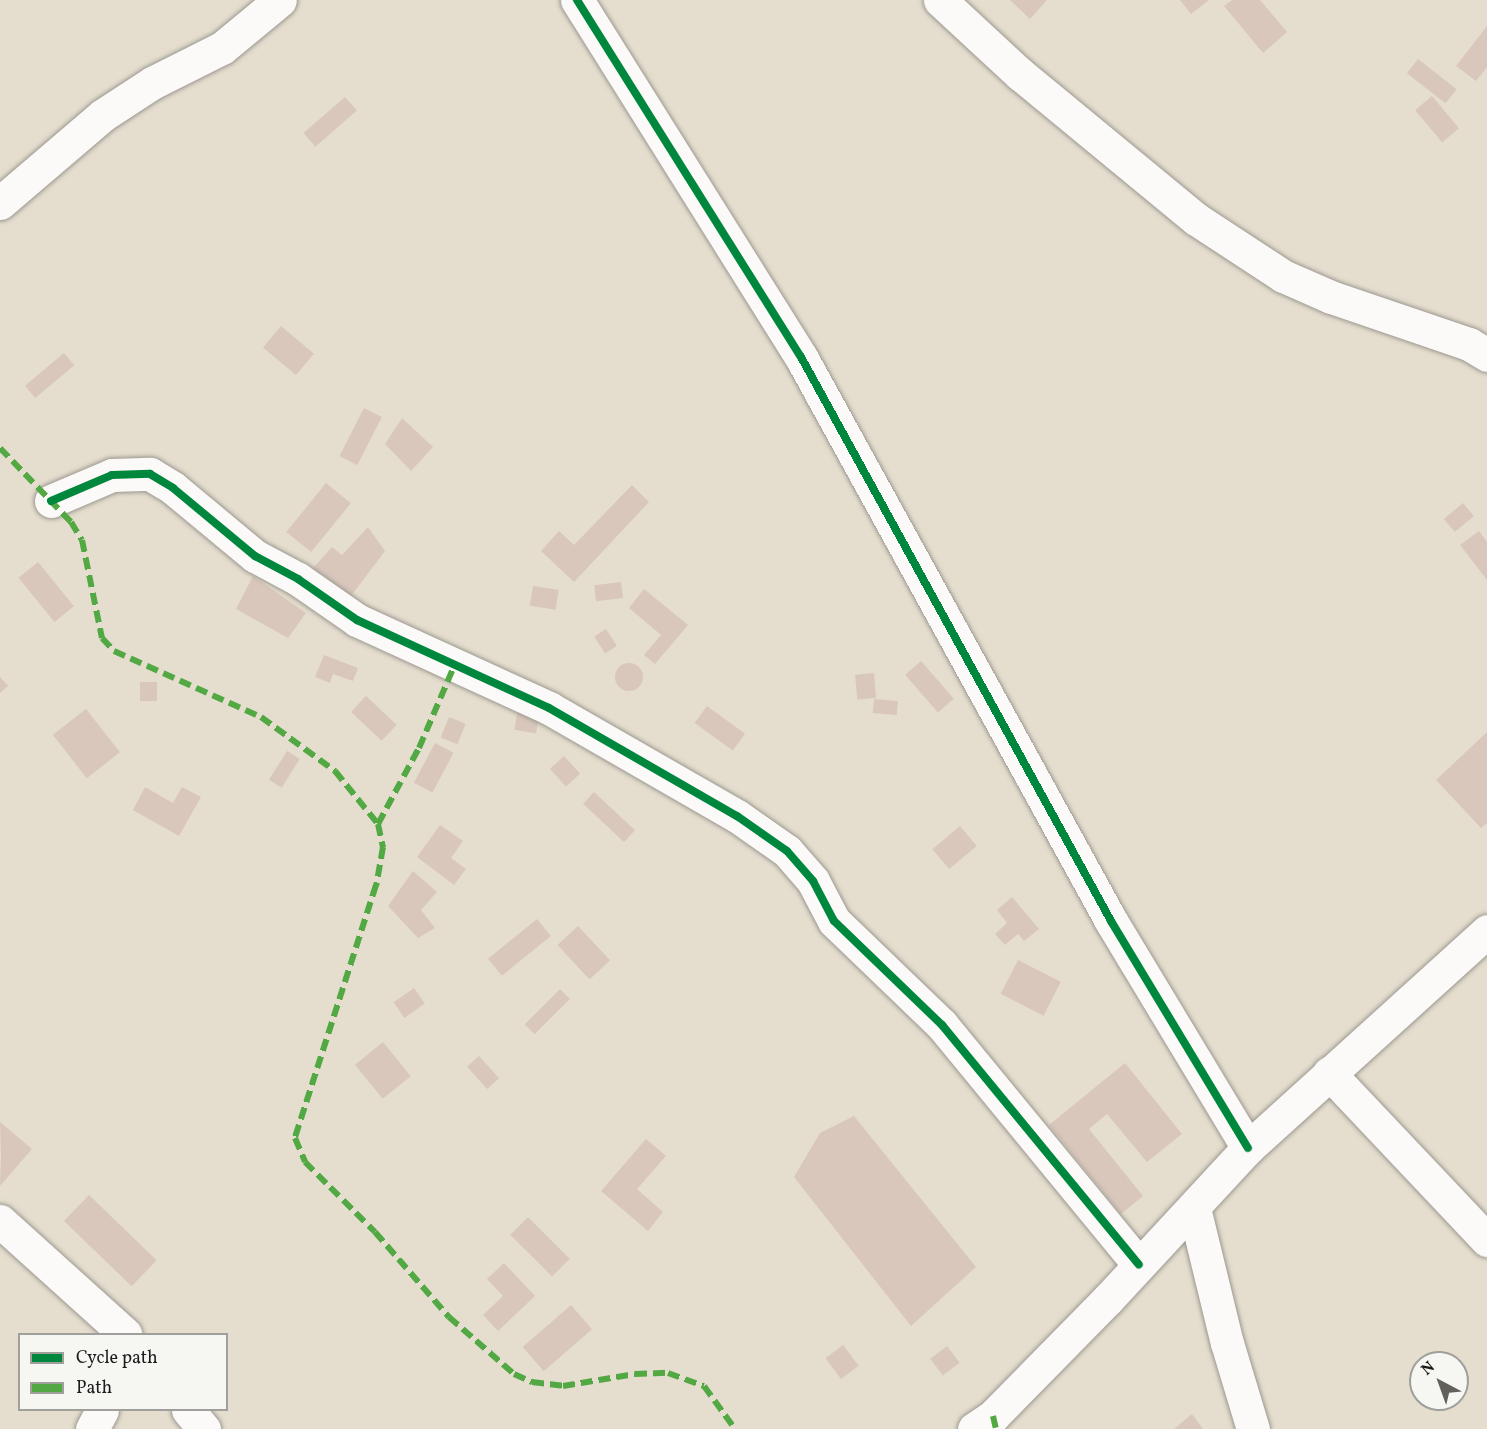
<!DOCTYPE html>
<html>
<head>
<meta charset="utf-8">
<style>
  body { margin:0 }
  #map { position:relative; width:1487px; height:1429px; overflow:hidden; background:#e5decf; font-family:Vollkorn,serif }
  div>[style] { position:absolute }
  .building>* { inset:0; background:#d9c7bc; transform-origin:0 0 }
  .round { border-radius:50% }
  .roads { filter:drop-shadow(0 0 2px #9c9890) drop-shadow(0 0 2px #9c9890) }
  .street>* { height:33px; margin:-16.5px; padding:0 16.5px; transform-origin:16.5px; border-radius:16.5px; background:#fbfaf8 }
  .quiet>* { height:6px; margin-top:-3px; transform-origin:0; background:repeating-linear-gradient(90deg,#52a943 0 12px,transparent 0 18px) }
  .cycleway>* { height:8px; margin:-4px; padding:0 4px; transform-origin:4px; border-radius:4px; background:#00873e }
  span { translate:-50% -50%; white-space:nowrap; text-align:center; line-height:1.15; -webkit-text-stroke:4.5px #f6f6f2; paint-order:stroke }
  .legend { position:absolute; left:18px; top:1333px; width:210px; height:78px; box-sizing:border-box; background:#f6f6f2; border:2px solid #9f9f9c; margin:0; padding:8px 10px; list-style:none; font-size:18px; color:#1c1c1c }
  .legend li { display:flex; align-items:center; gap:12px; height:30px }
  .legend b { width:30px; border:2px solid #9f9f9c }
  .north { position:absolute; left:1409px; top:1351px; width:60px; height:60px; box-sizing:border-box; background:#f6f6f2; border:2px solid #9f9f9c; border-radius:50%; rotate:319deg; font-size:16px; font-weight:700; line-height:24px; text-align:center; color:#1c1c1c }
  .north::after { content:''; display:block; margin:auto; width:21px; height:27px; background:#62605b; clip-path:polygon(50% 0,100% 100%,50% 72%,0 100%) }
</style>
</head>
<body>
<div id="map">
  <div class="building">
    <div style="clip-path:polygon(1010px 0,1047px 0,1030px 19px)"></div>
    <div style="clip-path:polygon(1180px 0,1209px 0,1191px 14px)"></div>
    <div style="clip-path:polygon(1232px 0,1260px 0,1287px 32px,1263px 53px,1224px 6px)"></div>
    <div style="clip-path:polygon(1487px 26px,1487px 67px,1476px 81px,1456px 66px)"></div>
    <div style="left:1418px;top:59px;width:49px;height:18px;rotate:38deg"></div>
    <div style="left:1432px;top:96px;width:42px;height:22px;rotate:50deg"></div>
    <div style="left:345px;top:97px;width:18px;height:55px;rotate:49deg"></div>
    <div style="left:281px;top:326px;width:43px;height:28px;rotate:40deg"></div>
    <div style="left:64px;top:353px;width:16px;height:51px;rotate:50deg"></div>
    <div style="left:364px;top:408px;width:20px;height:54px;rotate:27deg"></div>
    <div style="clip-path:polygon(402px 418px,433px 447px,411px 471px,385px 444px)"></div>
    <div style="left:326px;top:483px;width:32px;height:63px;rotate:39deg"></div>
    <div style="clip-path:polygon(632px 485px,649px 502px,574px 582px,541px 551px,559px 531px,574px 545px)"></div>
    <div style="left:1463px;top:503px;width:17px;height:25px;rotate:50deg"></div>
    <div style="clip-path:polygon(368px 527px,385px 551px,351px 596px,313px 568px,332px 547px,342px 555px)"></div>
    <div style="clip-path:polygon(1479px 531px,1487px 542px,1487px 580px,1460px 545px)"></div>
    <div style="left:38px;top:562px;width:57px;height:25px;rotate:51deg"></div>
    <div style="clip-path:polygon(253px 576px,306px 613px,288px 638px,236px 609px)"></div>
    <div style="left:621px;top:582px;width:16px;height:27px;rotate:83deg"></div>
    <div style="left:533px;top:586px;width:26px;height:20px;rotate:9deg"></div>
    <div style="clip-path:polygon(644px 589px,688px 625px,655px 664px,644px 655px,661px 635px,629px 608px)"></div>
    <div style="left:606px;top:629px;width:20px;height:14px;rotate:57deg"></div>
    <div style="clip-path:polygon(324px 655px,358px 668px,353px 681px,333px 674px,330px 683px,315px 677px)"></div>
    <div style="left:921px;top:661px;width:50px;height:21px;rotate:49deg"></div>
    <div class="round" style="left:615px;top:663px;width:28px;height:28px"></div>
    <div style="left:874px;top:673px;width:25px;height:19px;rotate:85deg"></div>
    <div style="clip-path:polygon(0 677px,8px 686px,0 693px)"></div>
    <div style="left:140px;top:682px;width:17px;height:19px"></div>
    <div style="left:366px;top:696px;width:42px;height:22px;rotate:43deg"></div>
    <div style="left:874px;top:699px;width:24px;height:14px;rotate:5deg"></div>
    <div style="left:707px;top:706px;width:47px;height:21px;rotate:36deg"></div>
    <div style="left:86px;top:709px;width:55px;height:42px;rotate:52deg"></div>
    <div style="left:518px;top:709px;width:22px;height:21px;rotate:10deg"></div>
    <div style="left:449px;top:717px;width:18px;height:22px;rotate:22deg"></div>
    <div style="clip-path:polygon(1487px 732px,1487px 823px,1481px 828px,1436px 780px)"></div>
    <div style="left:435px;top:743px;width:21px;height:45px;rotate:28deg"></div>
    <div style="left:287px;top:751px;width:15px;height:34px;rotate:32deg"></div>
    <div style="left:564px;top:756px;width:24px;height:19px;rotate:48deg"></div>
    <div style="clip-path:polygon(145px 787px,173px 803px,182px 787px,201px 797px,179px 836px,133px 810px)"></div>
    <div style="left:594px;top:792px;width:56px;height:16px;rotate:43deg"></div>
    <div style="clip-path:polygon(440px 825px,463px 841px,451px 858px,466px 869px,454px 885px,417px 857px)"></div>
    <div style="left:960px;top:826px;width:26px;height:36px;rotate:50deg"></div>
    <div style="clip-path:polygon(413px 871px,437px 892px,421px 910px,435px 928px,418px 938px,388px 906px)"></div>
    <div style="clip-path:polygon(1012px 897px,1039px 929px,1024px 941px,1018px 934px,1005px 945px,995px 934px,1007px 923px,997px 910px)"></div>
    <div style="left:537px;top:919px;width:22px;height:63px;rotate:51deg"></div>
    <div style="left:578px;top:926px;width:47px;height:28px;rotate:47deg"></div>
    <div style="left:1018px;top:960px;width:48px;height:38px;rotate:27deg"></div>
    <div style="left:414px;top:988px;width:19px;height:25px;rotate:55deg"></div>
    <div style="left:560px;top:989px;width:14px;height:50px;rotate:45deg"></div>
    <div style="left:383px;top:1042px;width:44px;height:36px;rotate:51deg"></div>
    <div style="left:479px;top:1056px;width:30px;height:16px;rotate:48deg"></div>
    <div style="clip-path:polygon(1125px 1063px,1182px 1134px,1147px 1162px,1107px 1114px,1089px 1129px,1143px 1196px,1121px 1214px,1049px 1125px)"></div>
    <div style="clip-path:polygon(854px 1116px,976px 1267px,911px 1326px,794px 1177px,820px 1133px)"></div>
    <div style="clip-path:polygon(0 1122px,32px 1149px,0 1186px,1px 1155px)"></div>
    <div style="clip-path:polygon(646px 1139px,666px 1156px,637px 1189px,663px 1212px,648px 1231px,601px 1191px)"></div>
    <div style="left:89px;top:1195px;width:94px;height:36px;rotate:44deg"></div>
    <div style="left:528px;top:1217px;width:59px;height:25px;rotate:45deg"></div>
    <div style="clip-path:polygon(504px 1263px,535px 1296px,498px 1331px,483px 1315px,503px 1296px,487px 1279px)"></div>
    <div style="left:571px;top:1305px;width:32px;height:64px;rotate:49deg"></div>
    <div style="left:843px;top:1345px;width:26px;height:22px;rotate:53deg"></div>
    <div style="left:947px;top:1346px;width:21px;height:21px;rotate:53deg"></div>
    <div style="clip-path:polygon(1192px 1414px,1203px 1429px,1174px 1429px)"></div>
  </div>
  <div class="roads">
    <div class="street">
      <div style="left:577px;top:0;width:421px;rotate:57.9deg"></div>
      <div style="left:801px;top:357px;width:644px;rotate:61.2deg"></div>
      <div style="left:1111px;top:921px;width:265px;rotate:58.9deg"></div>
      <div style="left:940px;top:0;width:109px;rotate:42.8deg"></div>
      <div style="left:1020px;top:74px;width:228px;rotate:39.5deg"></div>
      <div style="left:1196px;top:219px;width:104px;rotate:33.2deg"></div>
      <div style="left:1283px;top:276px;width:52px;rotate:23.6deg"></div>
      <div style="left:1331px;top:297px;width:146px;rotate:18.8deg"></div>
      <div style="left:1469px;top:344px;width:21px;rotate:31deg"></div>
      <div style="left:0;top:203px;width:135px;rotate:-40.5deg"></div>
      <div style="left:103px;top:115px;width:59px;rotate:-33.1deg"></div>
      <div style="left:152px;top:83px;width:78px;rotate:-26.6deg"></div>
      <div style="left:222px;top:48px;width:75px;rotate:-39.6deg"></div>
      <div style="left:51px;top:501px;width:66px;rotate:-23.1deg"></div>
      <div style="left:112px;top:475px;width:38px;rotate:-2deg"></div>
      <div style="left:150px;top:474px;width:27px;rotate:31deg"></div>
      <div style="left:173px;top:488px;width:107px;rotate:39.7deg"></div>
      <div style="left:255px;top:556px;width:49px;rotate:28.1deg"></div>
      <div style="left:298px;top:579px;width:72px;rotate:34.8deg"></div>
      <div style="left:357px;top:620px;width:211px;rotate:24.6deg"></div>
      <div style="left:549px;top:708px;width:217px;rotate:29.9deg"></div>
      <div style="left:737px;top:816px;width:61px;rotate:35deg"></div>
      <div style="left:787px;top:851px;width:40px;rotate:49deg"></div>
      <div style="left:813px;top:881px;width:45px;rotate:62.3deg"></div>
      <div style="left:834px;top:921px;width:150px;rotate:43.9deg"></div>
      <div style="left:942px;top:1025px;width:310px;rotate:50.6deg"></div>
      <div style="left:1329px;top:1073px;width:230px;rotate:46.6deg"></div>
      <div style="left:1194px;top:1208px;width:139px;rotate:76.3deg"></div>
      <div style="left:1227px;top:1343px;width:90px;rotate:73.2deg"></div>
      <div style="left:0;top:1221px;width:169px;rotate:42.1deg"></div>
      <div style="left:188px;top:1410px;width:25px;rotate:50deg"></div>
      <div style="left:92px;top:1429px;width:21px;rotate:-62deg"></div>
      <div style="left:974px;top:1429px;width:23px;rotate:-34deg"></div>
      <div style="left:993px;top:1416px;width:164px;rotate:-45.5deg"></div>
      <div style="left:1108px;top:1299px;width:206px;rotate:-47.2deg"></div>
      <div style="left:1248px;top:1148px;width:323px;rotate:-42.2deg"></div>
    </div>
  </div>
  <div class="quiet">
    <div style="left:0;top:448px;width:103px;rotate:46.2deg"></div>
    <div style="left:71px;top:522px;width:21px;rotate:59deg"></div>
    <div style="left:82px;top:540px;width:100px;rotate:78.5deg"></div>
    <div style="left:102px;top:638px;width:18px;rotate:47deg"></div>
    <div style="left:114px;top:651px;width:161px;rotate:24.2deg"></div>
    <div style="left:261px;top:717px;width:92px;rotate:36.1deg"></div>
    <div style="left:335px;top:771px;width:68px;rotate:50.9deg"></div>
    <div style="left:378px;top:824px;width:24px;rotate:78deg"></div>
    <div style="left:383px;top:847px;width:39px;rotate:100deg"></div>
    <div style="left:376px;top:885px;width:266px;rotate:107.8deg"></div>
    <div style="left:295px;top:1138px;width:26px;rotate:67deg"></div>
    <div style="left:305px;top:1162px;width:99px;rotate:45deg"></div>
    <div style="left:375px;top:1232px;width:113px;rotate:49deg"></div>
    <div style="left:449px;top:1317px;width:86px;rotate:41.2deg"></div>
    <div style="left:514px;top:1374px;width:20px;rotate:24deg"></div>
    <div style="left:532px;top:1382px;width:31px;rotate:7deg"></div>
    <div style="left:563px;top:1386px;width:73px;rotate:-9.5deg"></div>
    <div style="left:635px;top:1374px;width:33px;rotate:-2deg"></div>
    <div style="left:668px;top:1373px;width:38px;rotate:20deg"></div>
    <div style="left:704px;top:1386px;width:53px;rotate:54.2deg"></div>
    <div style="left:378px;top:824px;width:86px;rotate:-61.7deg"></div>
    <div style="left:419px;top:748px;width:91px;rotate:-66.8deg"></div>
    <div style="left:993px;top:1416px;width:13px;rotate:77deg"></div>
  </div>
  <div class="cycleway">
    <div style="left:577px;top:0;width:421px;rotate:57.9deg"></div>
    <div style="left:801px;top:357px;width:644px;rotate:61.2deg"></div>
    <div style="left:1111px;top:921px;width:265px;rotate:58.9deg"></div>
    <div style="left:51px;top:501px;width:66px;rotate:-23.1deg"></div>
    <div style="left:112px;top:475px;width:38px;rotate:-2deg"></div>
    <div style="left:150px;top:474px;width:27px;rotate:31deg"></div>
    <div style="left:173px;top:488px;width:107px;rotate:39.7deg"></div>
    <div style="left:255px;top:556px;width:49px;rotate:28.1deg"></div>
    <div style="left:298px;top:579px;width:72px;rotate:34.8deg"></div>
    <div style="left:357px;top:620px;width:211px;rotate:24.6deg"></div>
    <div style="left:549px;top:708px;width:217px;rotate:29.9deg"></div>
    <div style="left:737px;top:816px;width:61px;rotate:35deg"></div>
    <div style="left:787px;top:851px;width:40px;rotate:49deg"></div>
    <div style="left:813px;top:881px;width:45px;rotate:62.3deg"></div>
    <div style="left:834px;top:921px;width:150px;rotate:43.9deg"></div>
    <div style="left:942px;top:1025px;width:310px;rotate:50.6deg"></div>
  </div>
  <ul class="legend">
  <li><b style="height:8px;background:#00873e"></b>Cycle path</li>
  <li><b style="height:8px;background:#52a943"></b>Path</li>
  </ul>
  <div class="north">N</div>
</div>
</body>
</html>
